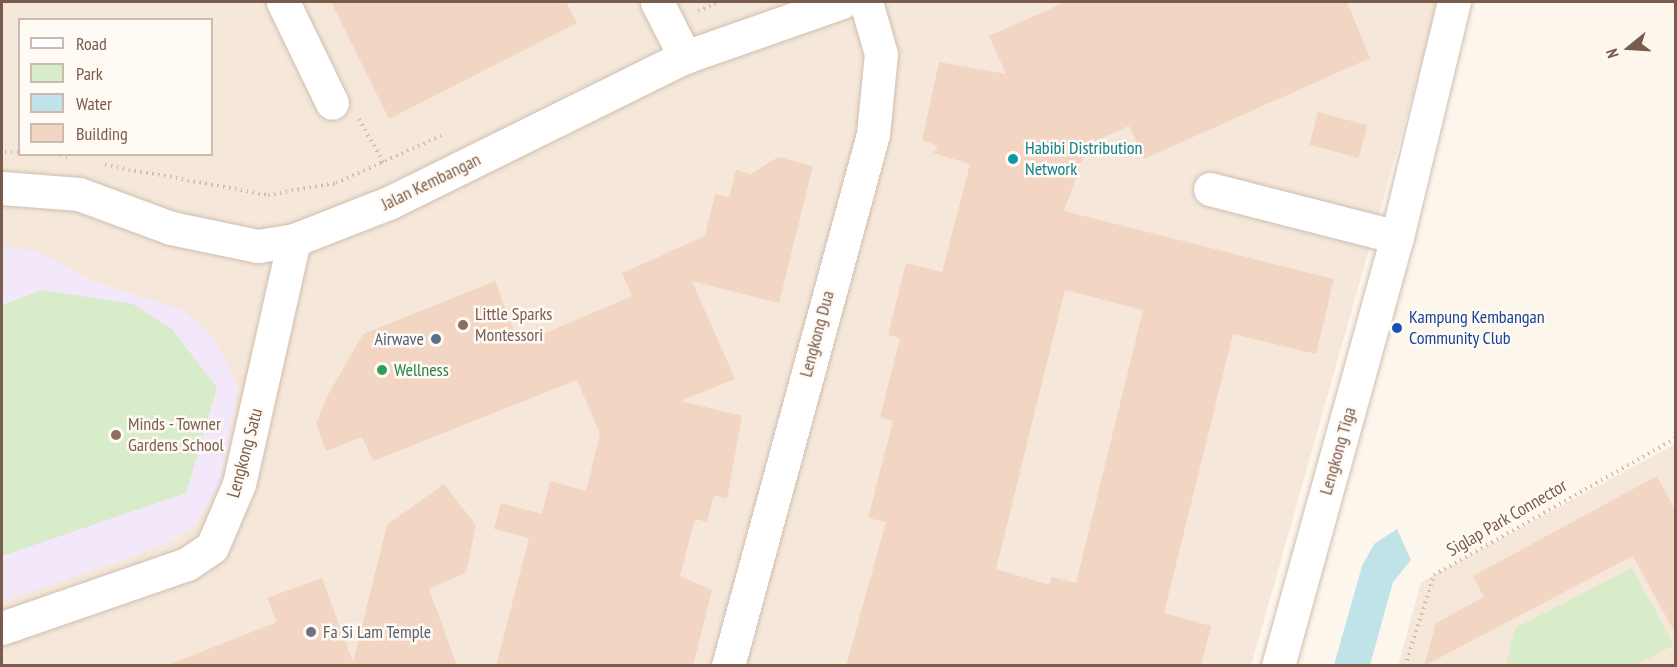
<!DOCTYPE html>
<html>
<head>
<meta charset="utf-8">
<style>
  body { margin:0 }
  #map { position:relative; width:1677px; height:667px; overflow:hidden; background:#fdf6ec; font-family:"PT Sans Narrow",sans-serif }
  div>[style] { position:absolute }
  .residential>* { inset:0; background:#f5e8da }
  .education>* { inset:0; background:#f3e8fa }
  .green>* { inset:0; background:#d8ecc9 }
  .water>* { inset:0; background:#bfe3e8 }
  .building>* { inset:0; background:#f3d5c3; transform-origin:0 0 }
  .path>* { height:4px; margin-top:-2px; transform-origin:0; background:repeating-linear-gradient(90deg,#d9b8a5 0 1.5px,transparent 0 6px) }
  .roads { filter:drop-shadow(0 0 2px #d1beb0) drop-shadow(0 0 2px #d1beb0) }
  .street>* { height:33px; margin:-16.5px; padding:0 16.5px; transform-origin:16.5px; border-radius:16.5px; background:#fff }
  .dots>* { width:16px; height:16px; translate:-50% -50%; box-sizing:border-box; border:3px solid #fffaf3; border-radius:50% }
  span { translate:-50% -50%; white-space:nowrap; text-align:center; line-height:1.15; -webkit-text-stroke:5px #fffaf3; paint-order:stroke }
  .culture-label { font-size:18px; color:#0d838f }
  .left { translate:0 -50%; text-align:left }
  .street-label { font-size:18px; color:#7a5c4d }
  .education-label { font-size:18px; color:#785e54 }
  .transit-label { font-size:18px; color:#164399 }
  .service-label { font-size:18px; color:#4e5e75 }
  .right { translate:-100% -50%; text-align:right }
  .leisure-label { font-size:18px; color:#27864d }
  .worship-label { font-size:18px; color:#5b616d }
  .frame { position:absolute; inset:0; border:3px solid #7a5c4d; pointer-events:none }
  .legend { position:absolute; left:18px; top:18px; width:195px; height:138px; box-sizing:border-box; background:#fffaf3; border:2px solid #cabbb1; margin:0; padding:8px 10px; list-style:none; font-size:18px; color:#7a5c4d }
  .legend li { display:flex; align-items:center; gap:12px; height:30px }
  .legend b { width:30px; border:2px solid #cabbb1 }
  .north { position:absolute; left:1599px; top:18px; width:60px; height:60px; -webkit-text-stroke:4px #fffaf3; paint-order:stroke; rotate:252deg; font-size:16px; font-weight:700; line-height:24px; text-align:center; color:#7a5c4d }
  .north::after { content:''; display:block; margin:auto; width:21px; height:27px; background:#7a5c4d; clip-path:polygon(50% 0,100% 100%,50% 72%,0 100%) }
</style>
</head>
<body>
<div id="map">
  <div class="residential">
    <div style="clip-path:polygon(evenodd,2px 2px,1439px 2px,1251px 666px,2px 665px,2px 2px,20px 20px,212px 20px,212px 154px,20px 154px,20px 20px)"></div>
    <div style="clip-path:polygon(1675px 444px,1675px 665px,1398px 666px,1421px 582px)"></div>
  </div>
  <div class="education">
    <div style="clip-path:polygon(6px 246px,39px 252px,94px 282px,181px 309px,214px 338px,238px 388px,221px 481px,195px 526px,166px 544px,2px 602px,2px 248px)"></div>
  </div>
  <div class="green">
    <div style="clip-path:polygon(42px 290px,133px 304px,173px 330px,217px 388px,186px 493px,2px 556px,2px 305px)"></div>
    <div style="clip-path:polygon(1632px 568px,1674px 645px,1636px 665px,1506px 665px,1515px 628px)"></div>
  </div>
  <div class="water">
    <div style="clip-path:polygon(1397px 529px,1411px 560px,1393px 582px,1370px 665px,1334px 665px,1362px 566px,1374px 544px)"></div>
  </div>
  <div class="building">
    <div style="clip-path:polygon(331px 2px,566px 2px,577px 23px,389px 119px)"></div>
    <div style="clip-path:polygon(evenodd,1066px 2px,1347px 2px,1370px 58px,1144px 159px,1129px 126px,1088px 144px,1064px 211px,1334px 279px,1316px 354px,1233px 334px,1164px 613px,1211px 626px,1201px 666px,846px 666px,886px 522px,868px 518px,893px 421px,880px 417px,900px 338px,888px 335px,906px 263px,942px 272px,970px 164px,933px 153px,938px 146px,922px 140px,939px 62px,1006px 74px,989px 36px,1066px 2px,1065px 290px,1143px 310px,1076px 583px,1052px 577px,1049px 585px,996px 569px,1065px 290px)"></div>
    <div style="left:1318px;top:112px;width:51px;height:34px;rotate:15deg"></div>
    <div style="clip-path:polygon(778px 157px,813px 166px,779px 303px,692px 281px,735px 379px,681px 401px,742px 416px,727px 499px,714px 495px,707px 522px,695px 519px,680px 576px,712px 590px,693px 666px,496px 666px,529px 538px,494px 529px,501px 503px,542px 514px,550px 481px,586px 491px,600px 434px,577px 380px,373px 461px,362px 437px,326px 451px,316px 423px,329px 393px,363px 334px,495px 281px,519px 344px,632px 296px,622px 273px,705px 236px,715px 194px,729px 197px,736px 170px,751px 174px)"></div>
    <div style="clip-path:polygon(1657px 476px,1676px 511px,1676px 635px,1633px 556px,1424px 666px,1436px 623px,1484px 597px,1473px 576px)"></div>
    <div style="clip-path:polygon(444px 484px,476px 525px,466px 573px,429px 589px,457px 666px,166px 666px,277px 622px,267px 598px,322px 578px,353px 662px,387px 525px)"></div>
  </div>
  <div class="path">
    <div style="left:698px;top:11px;width:23px;rotate:-23deg"></div>
    <div style="left:359px;top:119px;width:51px;rotate:60.4deg"></div>
    <div style="left:5px;top:152px;width:15px"></div>
    <div style="left:54px;top:154px;width:14px;rotate:12deg"></div>
    <div style="left:105px;top:165px;width:166px;rotate:10.4deg"></div>
    <div style="left:268px;top:195px;width:69px;rotate:-10deg"></div>
    <div style="left:336px;top:183px;width:117px;rotate:-24.2deg"></div>
    <div style="left:1405px;top:666px;width:96px;rotate:-72.3deg"></div>
    <div style="left:1434px;top:575px;width:278px;rotate:-29.5deg"></div>
  </div>
  <div class="roads">
    <div class="street">
      <div style="left:283px;top:2px;width:112px;rotate:64.1deg"></div>
      <div style="left:657px;top:2px;width:62px;rotate:63deg"></div>
      <div style="left:2px;top:188px;width:77px;rotate:4.5deg"></div>
      <div style="left:79px;top:194px;width:98px;rotate:20.3deg"></div>
      <div style="left:171px;top:228px;width:89px;rotate:11.7deg"></div>
      <div style="left:258px;top:246px;width:36px;rotate:-9deg"></div>
      <div style="left:294px;top:240px;width:104px;rotate:-21.4deg"></div>
      <div style="left:391px;top:202px;width:328px;rotate:-26.3deg"></div>
      <div style="left:685px;top:57px;width:166px;rotate:-19.3deg"></div>
      <div style="left:1210px;top:189px;width:193px;rotate:14.4deg"></div>
      <div style="left:2px;top:628px;width:196px;rotate:-19.1deg"></div>
      <div style="left:187px;top:564px;width:30px;rotate:-34deg"></div>
      <div style="left:212px;top:547px;width:69px;rotate:-66.8deg"></div>
      <div style="left:239px;top:484px;width:250px;rotate:-77.3deg"></div>
      <div style="left:728px;top:666px;width:551px;rotate:-74.75deg"></div>
      <div style="left:873px;top:134px;width:80px;rotate:-84.3deg"></div>
      <div style="left:881px;top:54px;width:54px;rotate:-106.1deg"></div>
      <div style="left:1278px;top:666px;width:445px;rotate:-74.5deg"></div>
      <div style="left:1397px;top:237px;width:242px;rotate:-76.4deg"></div>
    </div>
  </div>
  <div class="dots">
    <div style="left:1013px;top:159px;background:#0f9aa8"></div>
    <div style="left:463px;top:325px;background:#8d6e63"></div>
    <div style="left:1397px;top:328px;background:#1a4fb4"></div>
    <div style="left:436px;top:339px;background:#5c6f8a"></div>
    <div style="left:382px;top:370px;background:#2e9e5b"></div>
    <div style="left:116px;top:435px;background:#8d6e63"></div>
    <div style="left:311px;top:632px;background:#6b7280"></div>
  </div>
  <div class="culture-label">
    <span class="left" style="left:1025px;top:159px">Habibi Distribution<br>Network</span>
  </div>
  <div class="street-label">
    <span style="left:431px;top:182px;rotate:-26deg">Jalan Kembangan</span>
    <span style="left:817px;top:334px;rotate:-75deg">Lengkong Dua</span>
    <span style="left:1338px;top:451px;rotate:-74deg">Lengkong Tiga</span>
    <span style="left:245px;top:453px;rotate:-75deg">Lengkong Satu</span>
    <span style="left:1507px;top:518px;rotate:-30deg">Siglap Park Connector</span>
  </div>
  <div class="education-label">
    <span class="left" style="left:475px;top:325px">Little Sparks<br>Montessori</span>
    <span class="left" style="left:128px;top:435px">Minds - Towner<br>Gardens School</span>
  </div>
  <div class="transit-label">
    <span class="left" style="left:1409px;top:328px">Kampung Kembangan<br>Community Club</span>
  </div>
  <div class="service-label">
    <span class="right" style="left:424px;top:339px">Airwave</span>
  </div>
  <div class="leisure-label">
    <span class="left" style="left:394px;top:370px">Wellness</span>
  </div>
  <div class="worship-label">
    <span class="left" style="left:323px;top:632px">Fa Si Lam Temple</span>
  </div>
  <div class="frame"></div>
  <ul class="legend">
  <li><b style="height:8px;background:#fff"></b>Road</li>
  <li><b style="height:16px;background:#d8ecc9"></b>Park</li>
  <li><b style="height:16px;background:#bfe3e8"></b>Water</li>
  <li><b style="height:16px;background:#f3d5c3"></b>Building</li>
  </ul>
  <div class="north">N</div>
</div>
</body>
</html>
